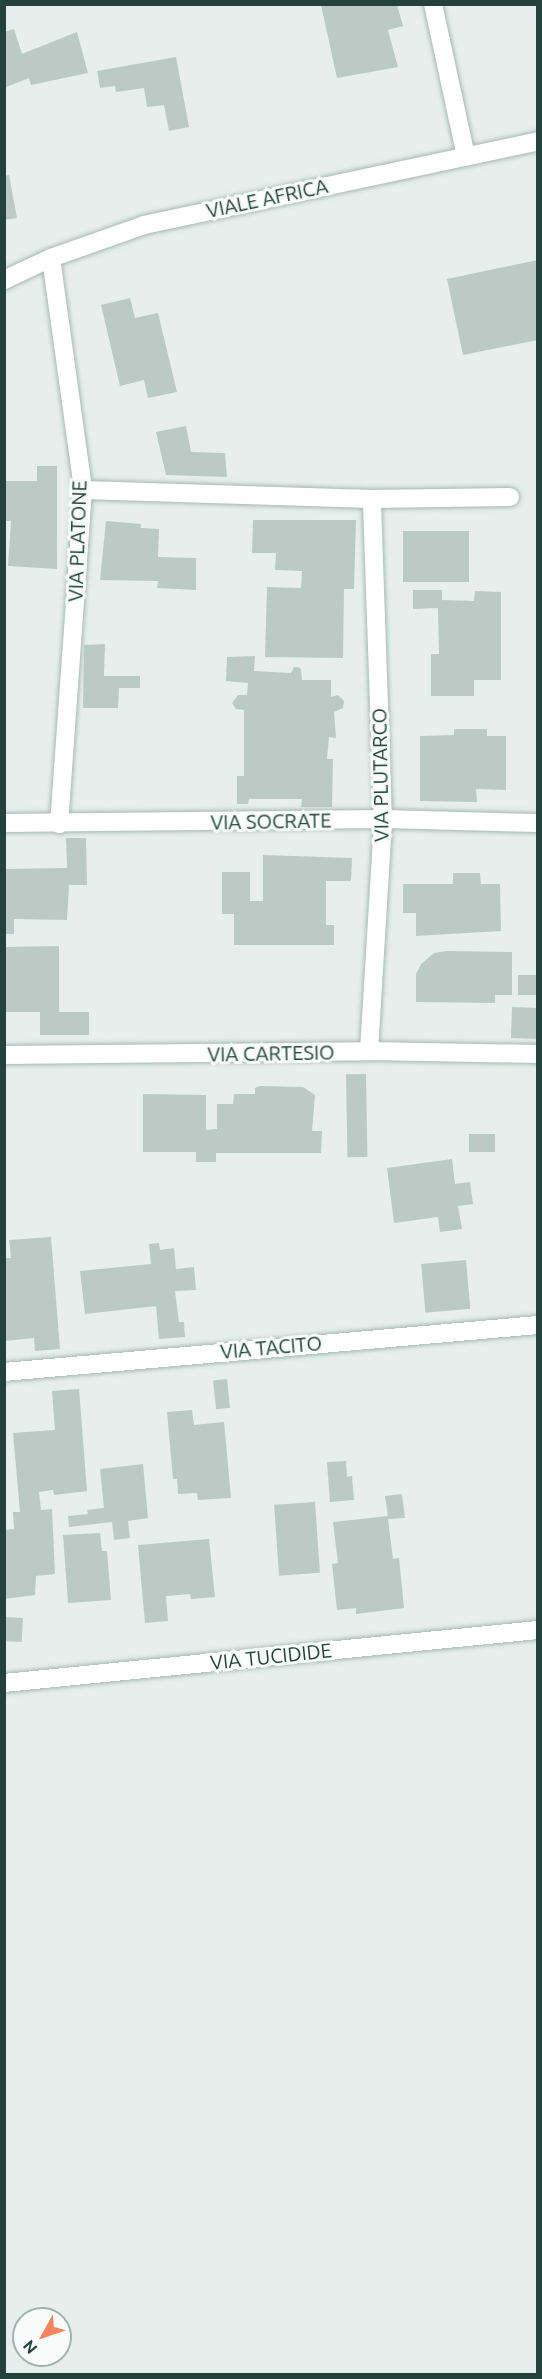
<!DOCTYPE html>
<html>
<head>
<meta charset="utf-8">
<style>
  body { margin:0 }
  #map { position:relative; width:542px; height:2379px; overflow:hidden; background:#e6efeb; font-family:Ubuntu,sans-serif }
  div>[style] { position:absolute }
  .building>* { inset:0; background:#bbcac4; transform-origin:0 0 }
  .roads { filter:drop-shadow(0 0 2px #a8b8b2) drop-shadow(0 0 2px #a8b8b2) }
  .minor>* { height:18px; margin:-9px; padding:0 9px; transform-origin:9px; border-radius:9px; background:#fff }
  .secondary>* { height:18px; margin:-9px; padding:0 9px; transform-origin:9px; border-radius:9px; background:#fff }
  span { translate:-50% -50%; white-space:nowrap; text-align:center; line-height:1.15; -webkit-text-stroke:6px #f7fbf9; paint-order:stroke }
  .street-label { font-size:20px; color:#24423a }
  .frame { position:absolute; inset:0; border:6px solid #24423a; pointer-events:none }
  .north { position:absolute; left:12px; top:2307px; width:60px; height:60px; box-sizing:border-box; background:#f7fbf9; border:2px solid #a3b1ad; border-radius:50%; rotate:230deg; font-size:16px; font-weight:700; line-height:24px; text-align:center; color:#24423a }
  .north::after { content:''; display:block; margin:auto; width:21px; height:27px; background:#f4845f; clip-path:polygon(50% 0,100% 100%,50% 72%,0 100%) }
</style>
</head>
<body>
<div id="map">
  <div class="building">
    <div style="clip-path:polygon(321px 5px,397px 5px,403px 26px,388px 30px,398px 67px,337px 78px)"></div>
    <div style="clip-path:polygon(14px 29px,22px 54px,77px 32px,88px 73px,31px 85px,29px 78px,4px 88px,4px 32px)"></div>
    <div style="clip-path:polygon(176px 57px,189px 127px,169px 131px,164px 105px,147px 107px,144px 88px,116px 92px,115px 86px,100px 88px,97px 71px)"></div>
    <div style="clip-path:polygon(9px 175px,17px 218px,4px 220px,4px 176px)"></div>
    <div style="clip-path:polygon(538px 260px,538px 340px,463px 355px,447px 279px)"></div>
    <div style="clip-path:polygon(130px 298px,135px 318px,158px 313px,177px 392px,148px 398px,144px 380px,120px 386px,101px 305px)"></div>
    <div style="clip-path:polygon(186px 426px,191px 452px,225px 453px,227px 477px,166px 475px,156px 432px)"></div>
    <div style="clip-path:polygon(37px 466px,57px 466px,57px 569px,8px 566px,11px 521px,4px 521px,4px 481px,37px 481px)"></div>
    <div style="clip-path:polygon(253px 520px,356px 520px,354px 589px,344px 589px,343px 658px,265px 657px,267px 587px,301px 588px,302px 571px,275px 570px,276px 553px,252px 553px)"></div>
    <div style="clip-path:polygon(106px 521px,141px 524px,141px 528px,159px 529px,158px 557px,196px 558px,196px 590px,157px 588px,158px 581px,100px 580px)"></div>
    <div style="left:403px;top:531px;width:66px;height:51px"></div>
    <div style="clip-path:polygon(413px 590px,442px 590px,442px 600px,474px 601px,475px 591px,501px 592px,501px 680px,474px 680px,474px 696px,431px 696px,431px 654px,439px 654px,438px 608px,413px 609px)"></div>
    <div style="clip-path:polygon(105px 644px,104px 676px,140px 676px,140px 688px,119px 688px,118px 708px,83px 708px,84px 645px)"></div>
    <div style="clip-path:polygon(255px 656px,254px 671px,291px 673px,294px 667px,298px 667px,301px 669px,302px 680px,331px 680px,331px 697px,338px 695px,344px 701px,343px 708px,334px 712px,336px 738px,329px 737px,327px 759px,333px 759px,332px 807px,301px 807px,302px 799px,249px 799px,248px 804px,237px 804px,237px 776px,244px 776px,244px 710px,236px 709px,232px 703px,238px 695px,247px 695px,248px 683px,226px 681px,227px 657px)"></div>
    <div style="clip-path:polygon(454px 729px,487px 729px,487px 736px,506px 736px,506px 790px,476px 789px,477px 802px,420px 801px,420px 736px,454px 735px)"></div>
    <div style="clip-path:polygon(66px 838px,86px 838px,87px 885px,69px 885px,67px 920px,14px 919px,14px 934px,4px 934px,4px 869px,67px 868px)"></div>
    <div style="clip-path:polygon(263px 855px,352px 858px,351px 881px,326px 881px,326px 925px,334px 925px,334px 945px,234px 945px,234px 914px,222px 914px,222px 872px,250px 872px,250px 901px,263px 901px)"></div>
    <div style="clip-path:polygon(453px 873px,480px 873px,481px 884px,500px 884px,501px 931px,416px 936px,416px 913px,403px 913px,403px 884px,453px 884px)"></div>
    <div style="clip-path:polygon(59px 946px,59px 1012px,89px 1012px,89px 1035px,40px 1035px,40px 1012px,4px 1012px,4px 947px)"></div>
    <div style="clip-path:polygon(447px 951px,512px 952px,512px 995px,495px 995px,495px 1003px,416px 1002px,416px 974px,421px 964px,434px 953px)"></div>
    <div style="left:518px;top:975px;width:19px;height:20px"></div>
    <div style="left:512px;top:1007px;width:26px;height:31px;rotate:2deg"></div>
    <div style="left:366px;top:1074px;width:83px;height:20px;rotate:89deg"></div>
    <div style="clip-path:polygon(260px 1086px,303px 1087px,315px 1095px,312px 1131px,322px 1131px,321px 1153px,216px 1153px,216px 1162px,196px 1162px,196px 1152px,143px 1152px,143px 1094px,206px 1095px,206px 1130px,217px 1129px,217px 1104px,233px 1104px,234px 1094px,255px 1094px,255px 1088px)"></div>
    <div style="left:495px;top:1134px;width:18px;height:26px;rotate:90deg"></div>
    <div style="clip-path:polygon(452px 1159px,455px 1184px,470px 1182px,473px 1204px,458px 1206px,462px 1229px,440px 1232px,438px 1217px,394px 1223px,387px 1168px)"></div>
    <div style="clip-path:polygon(51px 1237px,60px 1349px,35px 1351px,34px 1338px,5px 1341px,5px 1258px,11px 1258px,9px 1240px)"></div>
    <div style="clip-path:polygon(159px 1243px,160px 1250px,174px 1248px,176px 1269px,194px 1267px,196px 1290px,175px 1291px,179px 1322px,184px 1322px,185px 1337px,159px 1339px,156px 1306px,85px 1314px,80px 1271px,151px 1264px,149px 1244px)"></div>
    <div style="left:466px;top:1260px;width:49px;height:45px;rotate:85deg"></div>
    <div style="left:227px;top:1379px;width:29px;height:14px;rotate:84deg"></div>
    <div style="clip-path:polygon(79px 1389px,87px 1491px,54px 1495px,53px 1490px,39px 1492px,41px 1510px,52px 1509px,55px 1574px,36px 1576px,35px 1595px,4px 1599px,4px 1530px,14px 1529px,13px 1512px,20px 1512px,13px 1433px,55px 1430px,52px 1391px)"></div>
    <div style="clip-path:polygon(192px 1410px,194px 1425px,224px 1422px,231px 1498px,198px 1500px,197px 1493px,178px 1494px,177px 1479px,173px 1479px,167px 1412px)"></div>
    <div style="clip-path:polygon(346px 1461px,347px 1477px,352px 1476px,354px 1500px,330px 1502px,327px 1462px)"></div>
    <div style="clip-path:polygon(143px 1464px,148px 1518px,128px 1521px,130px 1538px,114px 1540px,112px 1522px,69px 1527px,68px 1516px,88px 1514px,87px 1510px,104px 1508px,100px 1469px)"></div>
    <div style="clip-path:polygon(402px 1494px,405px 1518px,388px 1519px,393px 1559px,399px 1558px,404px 1608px,356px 1614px,356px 1608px,337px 1610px,332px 1564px,338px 1563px,333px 1522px,388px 1516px,385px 1496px)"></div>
    <div style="left:315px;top:1502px;width:71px;height:41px;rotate:86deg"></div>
    <div style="clip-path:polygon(100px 1533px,102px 1551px,107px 1551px,111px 1600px,68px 1603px,63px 1535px)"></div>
    <div style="clip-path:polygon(209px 1539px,215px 1597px,191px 1599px,190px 1594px,166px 1596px,168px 1621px,145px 1623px,138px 1545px)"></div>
    <div style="left:4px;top:1617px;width:19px;height:24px;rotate:3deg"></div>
  </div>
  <div class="roads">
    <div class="minor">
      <div style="left:433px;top:4px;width:156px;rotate:77.8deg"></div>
      <div style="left:51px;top:258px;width:234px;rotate:82.1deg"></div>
      <div style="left:83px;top:490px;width:335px;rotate:94.1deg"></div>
      <div style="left:83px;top:490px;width:289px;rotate:1.8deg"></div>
      <div style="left:372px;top:499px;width:138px;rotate:-0.8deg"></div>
      <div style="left:4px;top:823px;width:379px;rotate:-0.6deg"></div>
      <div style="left:383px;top:819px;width:155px;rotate:1.5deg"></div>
      <div style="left:369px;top:1051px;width:232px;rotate:-86.5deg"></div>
      <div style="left:383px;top:819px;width:320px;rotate:-92deg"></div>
      <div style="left:4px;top:1055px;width:365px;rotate:-0.6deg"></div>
      <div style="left:369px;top:1051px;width:169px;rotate:1deg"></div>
      <div style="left:4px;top:1372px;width:536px;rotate:-5.03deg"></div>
      <div style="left:4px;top:1683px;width:537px;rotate:-5.67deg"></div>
    </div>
    <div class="secondary">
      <div style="left:4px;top:280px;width:52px;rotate:-25.1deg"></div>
      <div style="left:51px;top:258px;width:99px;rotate:-19.5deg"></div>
      <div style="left:144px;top:225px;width:403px;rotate:-12deg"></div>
    </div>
  </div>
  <div class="street-label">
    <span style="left:267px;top:198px;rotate:-12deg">VIALE AFRICA</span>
    <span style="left:77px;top:541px;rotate:-88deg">VIA PLATONE</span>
    <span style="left:380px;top:775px;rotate:-91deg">VIA PLUTARCO</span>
    <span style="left:271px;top:821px;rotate:-1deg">VIA SOCRATE</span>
    <span style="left:271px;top:1053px;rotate:-1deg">VIA CARTESIO</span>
    <span style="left:271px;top:1347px;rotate:-5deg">VIA TACITO</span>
    <span style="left:271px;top:1656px;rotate:-6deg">VIA TUCIDIDE</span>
  </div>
  <div class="frame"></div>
  <div class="north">N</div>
</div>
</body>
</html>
